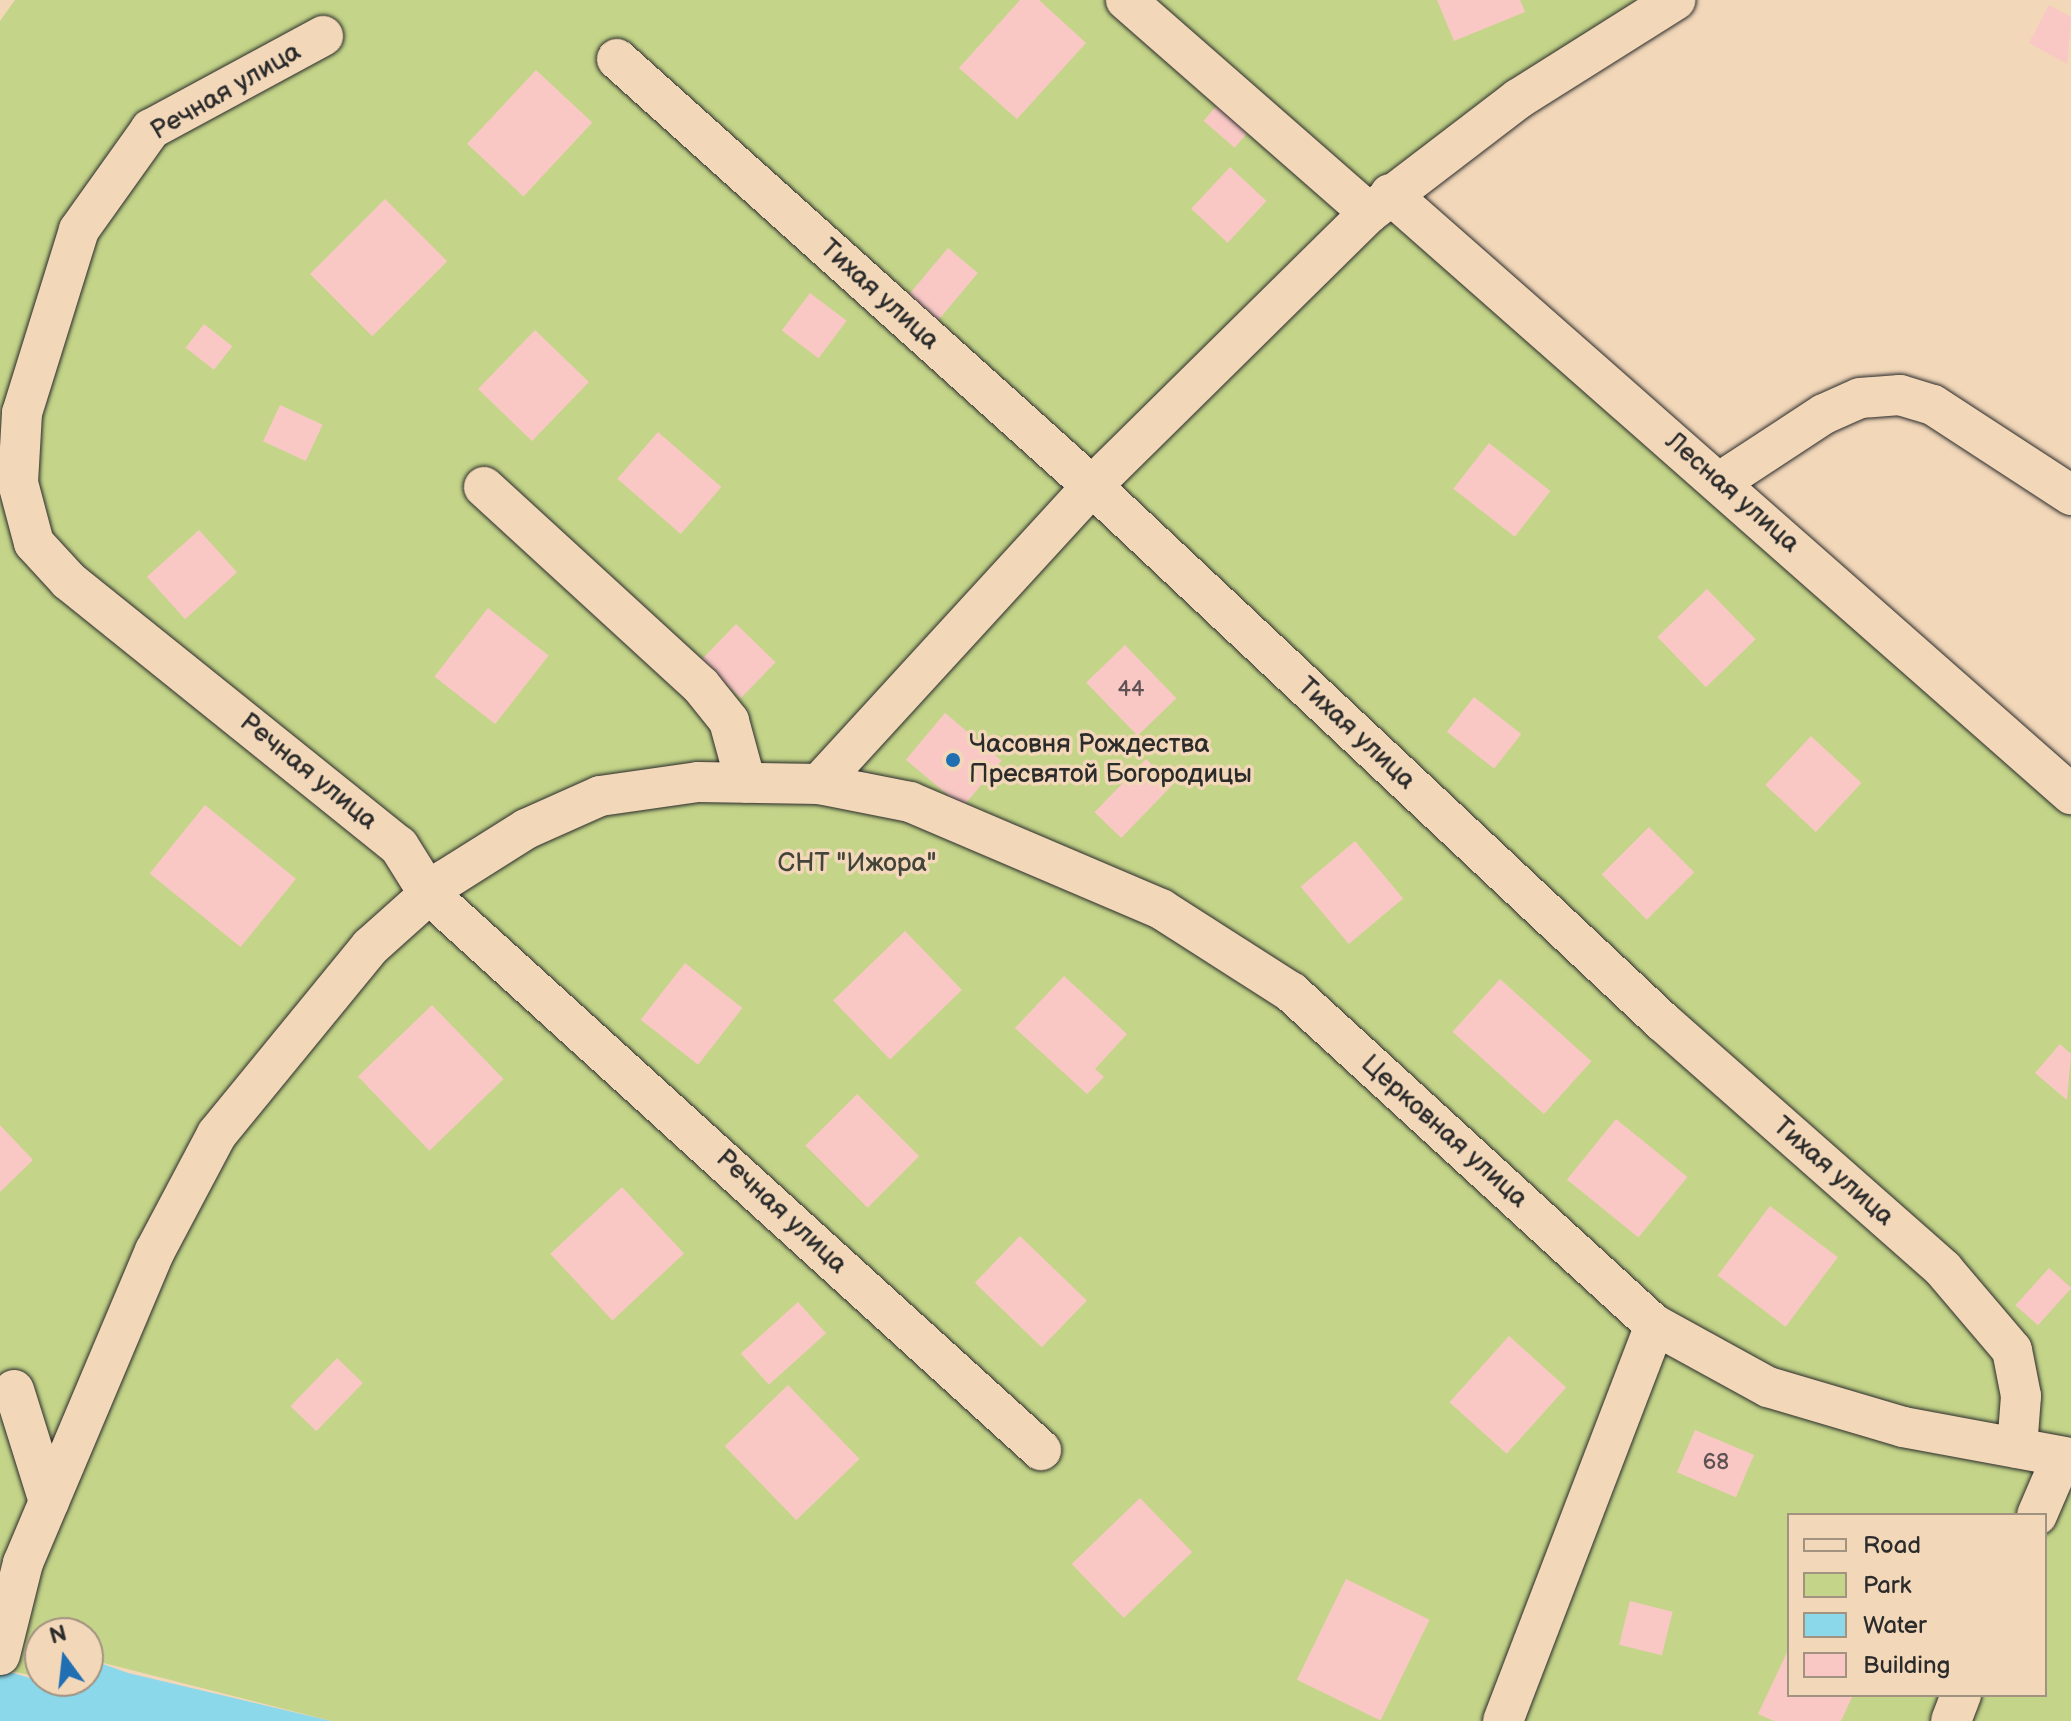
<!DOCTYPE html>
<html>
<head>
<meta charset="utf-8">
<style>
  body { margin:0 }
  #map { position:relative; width:2071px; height:1721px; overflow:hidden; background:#f2d7b9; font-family:"Balsamiq Sans",sans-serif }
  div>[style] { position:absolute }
  .green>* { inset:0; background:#c4d589 }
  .water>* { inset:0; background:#8bd8ea }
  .building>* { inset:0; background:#f9c8c5; transform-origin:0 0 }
  .roads { filter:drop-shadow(0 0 2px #2b2b2b) drop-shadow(0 0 2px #2b2b2b) }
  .minor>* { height:40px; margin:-20px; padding:0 20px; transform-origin:20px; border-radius:20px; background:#f2d7b9 }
  .dots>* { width:22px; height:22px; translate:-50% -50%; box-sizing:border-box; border:4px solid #f2d7b9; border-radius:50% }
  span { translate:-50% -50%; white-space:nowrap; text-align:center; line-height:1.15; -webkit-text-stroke:7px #f2d7b9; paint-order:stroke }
  .number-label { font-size:22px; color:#5e5252 }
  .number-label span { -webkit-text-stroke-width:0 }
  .street-label { font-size:26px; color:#2b2b2b }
  .poi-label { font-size:26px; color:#2b2b2b }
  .left { translate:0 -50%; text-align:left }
  .park-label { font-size:26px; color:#424439 }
  .legend { position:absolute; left:1787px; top:1513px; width:260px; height:184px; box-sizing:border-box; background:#f2d7b9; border:2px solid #a29280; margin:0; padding:10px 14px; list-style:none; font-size:24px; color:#2b2b2b }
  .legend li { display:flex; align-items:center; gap:16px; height:40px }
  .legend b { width:40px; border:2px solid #a29280 }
  .north { position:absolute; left:24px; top:1617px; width:80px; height:80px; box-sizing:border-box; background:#f2d7b9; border:2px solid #a29280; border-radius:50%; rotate:345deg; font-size:22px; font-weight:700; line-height:32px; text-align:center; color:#2b2b2b }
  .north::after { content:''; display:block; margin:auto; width:28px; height:36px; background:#1f6fb2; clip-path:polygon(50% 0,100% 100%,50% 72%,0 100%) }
</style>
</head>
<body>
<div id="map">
  <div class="green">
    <div style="clip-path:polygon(evenodd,15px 0,1675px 0,1391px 194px,2071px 794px,2071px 1721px,331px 1721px,88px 1659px,88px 1633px,40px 1633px,40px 1677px,0 1669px,0 21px,15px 0,1789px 1515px,2045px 1515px,2045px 1695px,1789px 1695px,1789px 1515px)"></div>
  </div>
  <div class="water">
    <div style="clip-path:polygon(89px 1659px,128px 1673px,331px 1721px,0 1721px,0 1669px,40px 1681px,88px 1681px)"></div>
  </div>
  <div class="building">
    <div style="clip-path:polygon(1020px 0,1039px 0,1086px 43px,1017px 119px,959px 68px)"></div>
    <div style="clip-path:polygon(1437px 0,1520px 0,1525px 12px,1454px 41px)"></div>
    <div style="clip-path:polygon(2049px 5px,2071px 17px,2067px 64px,2029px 43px)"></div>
    <div style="left:536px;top:70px;width:77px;height:101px;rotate:43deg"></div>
    <div style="left:1220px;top:102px;width:41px;height:25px;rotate:41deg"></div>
    <div style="left:1230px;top:167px;width:50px;height:57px;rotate:43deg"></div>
    <div style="left:385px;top:199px;width:88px;height:106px;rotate:45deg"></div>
    <div style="left:948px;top:248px;width:39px;height:65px;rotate:40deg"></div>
    <div style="left:810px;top:293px;width:46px;height:47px;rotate:37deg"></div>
    <div style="left:204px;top:324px;width:36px;height:30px;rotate:38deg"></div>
    <div style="left:535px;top:330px;width:75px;height:82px;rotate:44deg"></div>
    <div style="left:280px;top:405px;width:47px;height:40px;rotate:25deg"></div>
    <div style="left:658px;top:432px;width:84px;height:62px;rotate:41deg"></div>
    <div style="left:1489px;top:443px;width:78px;height:58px;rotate:38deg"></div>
    <div style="left:199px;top:530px;width:57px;height:70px;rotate:48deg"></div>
    <div style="left:1707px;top:589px;width:70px;height:69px;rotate:46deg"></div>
    <div style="left:488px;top:608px;width:77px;height:87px;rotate:38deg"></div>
    <div style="left:736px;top:624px;width:55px;height:50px;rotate:44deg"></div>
    <div style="left:1125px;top:645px;width:74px;height:54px;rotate:46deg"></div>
    <div style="left:1474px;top:697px;width:60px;height:44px;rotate:38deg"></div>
    <div style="left:945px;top:713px;width:74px;height:61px;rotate:40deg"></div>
    <div style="left:1811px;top:736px;width:69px;height:67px;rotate:43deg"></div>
    <div style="left:1146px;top:759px;width:37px;height:74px;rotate:44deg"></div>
    <div style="left:205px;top:805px;width:117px;height:88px;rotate:39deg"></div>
    <div style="left:1649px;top:827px;width:64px;height:67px;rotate:45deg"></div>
    <div style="left:1355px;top:841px;width:75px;height:71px;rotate:50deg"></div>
    <div style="left:905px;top:931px;width:82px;height:100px;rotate:46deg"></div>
    <div style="left:685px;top:963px;width:73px;height:72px;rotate:38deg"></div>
    <div style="clip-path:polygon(1064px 976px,1127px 1034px,1095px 1069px,1104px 1077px,1087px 1094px,1015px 1028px)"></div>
    <div style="left:1500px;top:979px;width:123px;height:71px;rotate:42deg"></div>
    <div style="left:432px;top:1005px;width:103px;height:103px;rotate:46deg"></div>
    <div style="clip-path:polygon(2060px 1044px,2071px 1054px,2067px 1100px,2035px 1073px)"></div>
    <div style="left:857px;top:1094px;width:88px;height:73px;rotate:45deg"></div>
    <div style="left:1616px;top:1119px;width:92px;height:78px;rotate:39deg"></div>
    <div style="clip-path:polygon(0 1125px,33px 1160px,0 1192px)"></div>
    <div style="left:622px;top:1187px;width:91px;height:98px;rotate:47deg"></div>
    <div style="left:1770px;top:1206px;width:85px;height:87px;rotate:37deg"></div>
    <div style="left:1020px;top:1236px;width:93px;height:65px;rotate:44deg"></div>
    <div style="left:2049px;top:1268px;width:30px;height:50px;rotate:42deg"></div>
    <div style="left:798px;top:1302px;width:42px;height:77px;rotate:48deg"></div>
    <div style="left:1509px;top:1336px;width:77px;height:89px;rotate:42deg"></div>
    <div style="left:337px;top:1358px;width:36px;height:67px;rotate:44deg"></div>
    <div style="left:788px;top:1385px;width:103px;height:88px;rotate:46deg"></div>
    <div style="left:1695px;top:1430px;width:64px;height:46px;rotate:23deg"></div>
    <div style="left:1140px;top:1498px;width:75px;height:95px;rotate:46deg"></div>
    <div style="left:1346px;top:1579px;width:93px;height:112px;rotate:26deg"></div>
    <div style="left:1630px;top:1601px;width:44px;height:45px;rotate:14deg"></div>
    <div style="clip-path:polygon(1789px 1648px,1789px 1695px,1853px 1695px,1841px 1721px,1774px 1721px,1758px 1714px)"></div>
  </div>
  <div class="roads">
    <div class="minor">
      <div style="left:1126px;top:0;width:323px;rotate:41.2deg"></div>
      <div style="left:323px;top:36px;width:196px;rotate:151.6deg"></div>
      <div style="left:151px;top:129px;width:124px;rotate:125.5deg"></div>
      <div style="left:79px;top:230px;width:192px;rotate:107.3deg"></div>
      <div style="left:22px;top:413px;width:70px;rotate:93.3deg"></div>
      <div style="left:18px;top:483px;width:62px;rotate:75.1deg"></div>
      <div style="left:34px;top:543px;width:52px;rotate:47.4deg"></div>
      <div style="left:69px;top:581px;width:423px;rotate:38.8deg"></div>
      <div style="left:399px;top:846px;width:57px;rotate:58deg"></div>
      <div style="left:429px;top:894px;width:827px;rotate:42.26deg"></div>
      <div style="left:617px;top:59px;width:639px;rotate:41.95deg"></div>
      <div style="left:1092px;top:486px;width:782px;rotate:43.19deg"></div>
      <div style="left:1662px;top:1021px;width:375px;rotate:41.4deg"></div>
      <div style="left:1943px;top:1269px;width:106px;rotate:49.6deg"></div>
      <div style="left:2012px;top:1350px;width:47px;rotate:78.9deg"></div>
      <div style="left:2021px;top:1396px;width:52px;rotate:94.4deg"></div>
      <div style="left:1390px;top:194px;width:908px;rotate:41.38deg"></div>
      <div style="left:1720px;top:482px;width:124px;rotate:-33.2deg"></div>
      <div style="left:1824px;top:414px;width:39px;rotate:-24deg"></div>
      <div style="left:1860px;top:398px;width:40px;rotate:-4.3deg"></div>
      <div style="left:1900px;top:395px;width:34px;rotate:17deg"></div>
      <div style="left:1933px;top:405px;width:165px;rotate:33.1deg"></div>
      <div style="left:484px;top:487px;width:294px;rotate:42.5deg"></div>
      <div style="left:701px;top:686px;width:45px;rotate:51.3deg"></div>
      <div style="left:729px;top:721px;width:64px;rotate:74.7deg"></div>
      <div style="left:819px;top:784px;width:93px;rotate:11.2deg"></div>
      <div style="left:910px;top:802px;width:273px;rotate:23.1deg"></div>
      <div style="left:1161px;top:909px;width:154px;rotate:32.6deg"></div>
      <div style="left:1291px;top:992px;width:493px;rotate:42.5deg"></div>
      <div style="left:1655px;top:1325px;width:129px;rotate:28.8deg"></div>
      <div style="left:1768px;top:1387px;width:141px;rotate:16.5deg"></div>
      <div style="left:1903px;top:1427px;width:171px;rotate:10.5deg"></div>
      <div style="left:14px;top:1390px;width:117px;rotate:72.6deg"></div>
      <div style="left:2037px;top:1515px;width:63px;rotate:-66.7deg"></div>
      <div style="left:0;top:1655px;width:95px;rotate:-76deg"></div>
      <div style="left:23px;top:1563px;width:339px;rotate:-67.1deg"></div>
      <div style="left:155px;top:1251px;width:132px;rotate:-62.1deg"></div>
      <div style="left:217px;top:1134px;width:242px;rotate:-50.7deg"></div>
      <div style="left:370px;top:947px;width:101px;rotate:-41.8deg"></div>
      <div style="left:445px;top:880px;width:96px;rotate:-32.2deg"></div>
      <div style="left:526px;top:829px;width:81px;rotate:-24deg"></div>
      <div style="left:600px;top:796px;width:99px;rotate:-8.1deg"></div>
      <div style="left:698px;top:782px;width:121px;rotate:0.9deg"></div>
      <div style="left:819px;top:784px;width:404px;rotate:-47.5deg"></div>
      <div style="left:1092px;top:486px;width:389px;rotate:-44.6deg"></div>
      <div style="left:1369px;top:213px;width:188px;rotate:-37.4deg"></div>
      <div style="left:1518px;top:99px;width:186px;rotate:-32.2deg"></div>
      <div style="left:1503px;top:1721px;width:424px;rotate:-69deg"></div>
      <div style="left:1951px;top:1721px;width:28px;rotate:-69deg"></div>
    </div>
  </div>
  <div class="dots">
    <div style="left:953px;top:760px;background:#1f6fb2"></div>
  </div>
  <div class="number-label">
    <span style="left:1131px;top:690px">44</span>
    <span style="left:1716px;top:1463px">68</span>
  </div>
  <div class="street-label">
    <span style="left:226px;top:92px;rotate:-30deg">Речная улица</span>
    <span style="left:879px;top:295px;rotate:42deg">Тихая улица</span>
    <span style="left:1732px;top:493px;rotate:41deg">Лесная улица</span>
    <span style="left:1356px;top:734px;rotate:43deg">Тихая улица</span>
    <span style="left:308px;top:772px;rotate:39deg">Речная улица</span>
    <span style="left:1444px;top:1132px;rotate:42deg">Церковная улица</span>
    <span style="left:1833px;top:1172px;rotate:41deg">Тихая улица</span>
    <span style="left:781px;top:1212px;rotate:43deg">Речная улица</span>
  </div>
  <div class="poi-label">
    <span class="left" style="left:969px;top:760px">Часовня Рождества<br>Пресвятой Богородицы</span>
  </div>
  <div class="park-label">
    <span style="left:857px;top:864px">СНТ "Ижора"</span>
  </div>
  <ul class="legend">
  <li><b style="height:10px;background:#f2d7b9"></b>Road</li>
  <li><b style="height:22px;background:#c4d589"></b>Park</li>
  <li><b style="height:22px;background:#8bd8ea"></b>Water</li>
  <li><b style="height:22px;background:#f9c8c5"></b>Building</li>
  </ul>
  <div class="north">N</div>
</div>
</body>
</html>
